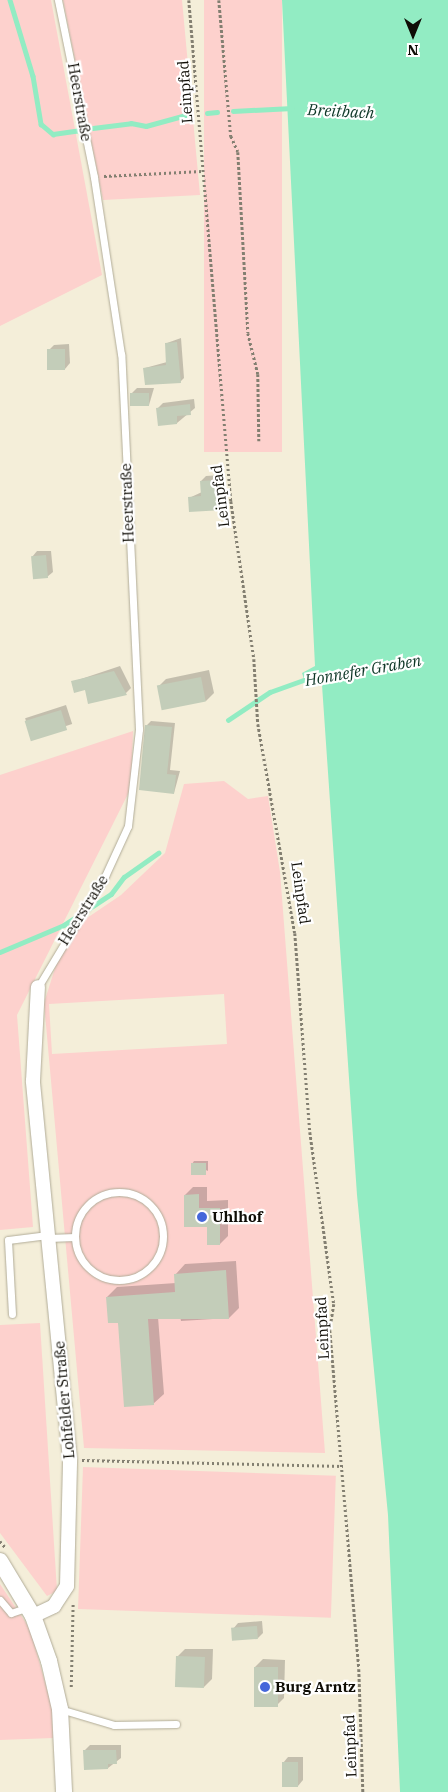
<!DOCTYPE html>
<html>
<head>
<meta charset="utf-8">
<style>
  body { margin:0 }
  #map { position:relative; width:448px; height:1792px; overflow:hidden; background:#f4eed9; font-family:"IBM Plex Serif",serif }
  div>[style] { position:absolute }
  .green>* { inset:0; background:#fdd1cd; transform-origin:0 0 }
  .water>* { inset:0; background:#92ecc3 }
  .shadow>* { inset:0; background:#0003; transform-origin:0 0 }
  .stream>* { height:4.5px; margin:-2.25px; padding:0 2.25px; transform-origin:2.25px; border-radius:2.25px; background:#92ecc3 }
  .building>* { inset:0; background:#c3cdb9; transform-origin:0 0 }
  .path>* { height:2.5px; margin-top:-1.25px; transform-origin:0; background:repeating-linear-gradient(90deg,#837f71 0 2.5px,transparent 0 5px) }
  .roads { filter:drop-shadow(0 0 1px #b1ac98) drop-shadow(0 0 1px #b1ac98) }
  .service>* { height:7px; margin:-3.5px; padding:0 3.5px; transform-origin:3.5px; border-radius:3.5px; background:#fff }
  .service>.ring { margin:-3.5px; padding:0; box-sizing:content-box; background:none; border:7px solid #fff; border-radius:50% }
  .minor>* { height:14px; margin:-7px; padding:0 7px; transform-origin:7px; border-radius:7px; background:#fff }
  .tertiary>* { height:16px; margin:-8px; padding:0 8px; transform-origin:8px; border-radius:8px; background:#fff }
  .dots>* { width:14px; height:14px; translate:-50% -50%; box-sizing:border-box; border:2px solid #fff; border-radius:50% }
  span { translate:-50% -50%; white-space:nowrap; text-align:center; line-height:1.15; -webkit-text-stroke:4.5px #fff; paint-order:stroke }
  .street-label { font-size:15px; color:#0f0d06 }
  .poi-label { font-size:15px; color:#0f0d06; font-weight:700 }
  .left { translate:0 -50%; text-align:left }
  .water-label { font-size:16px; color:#0c3525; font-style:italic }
  .north { position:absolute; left:388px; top:10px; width:50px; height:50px; -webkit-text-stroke:4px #fff; paint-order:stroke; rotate:180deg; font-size:14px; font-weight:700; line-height:20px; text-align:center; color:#0f0d06 }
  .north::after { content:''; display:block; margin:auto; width:18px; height:22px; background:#0f0d06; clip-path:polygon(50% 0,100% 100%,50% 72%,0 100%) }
</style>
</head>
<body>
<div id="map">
  <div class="green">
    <div style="clip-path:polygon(0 0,51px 0,102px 275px,0 326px)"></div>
    <div style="clip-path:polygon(63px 0,182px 0,200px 195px,103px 200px)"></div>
    <div style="left:204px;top:0;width:78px;height:452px"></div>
    <div style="clip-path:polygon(133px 731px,131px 788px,17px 1015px,33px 1227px,0 1230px,0 775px)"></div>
    <div style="clip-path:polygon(evenodd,224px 781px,248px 799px,268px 796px,280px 872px,325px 1453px,84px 1448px,44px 1003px,56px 965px,84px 920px,121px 895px,165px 853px,184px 784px,224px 781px,224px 994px,227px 1044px,52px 1054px,49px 1004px,224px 994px)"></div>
    <div style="clip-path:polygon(40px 1323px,57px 1591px,47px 1596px,0 1533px,0 1325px)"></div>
    <div style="left:83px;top:1467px;width:253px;height:142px;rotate:2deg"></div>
    <div style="clip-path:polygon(0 1584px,30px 1629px,52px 1707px,53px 1738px,0 1740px)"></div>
  </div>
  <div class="water">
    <div style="clip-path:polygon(282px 0,448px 0,448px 1792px,400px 1792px,388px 1515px,357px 1195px,322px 685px,307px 688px,302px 673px,315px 666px)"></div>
  </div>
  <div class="shadow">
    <div style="clip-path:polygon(181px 338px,184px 378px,180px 382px,145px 368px,167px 362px,167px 343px)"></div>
    <div style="clip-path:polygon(69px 344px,70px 363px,65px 369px,49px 350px,54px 345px)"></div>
    <div style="clip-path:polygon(137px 388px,154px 388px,149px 405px,132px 393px)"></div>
    <div style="clip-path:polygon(194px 399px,195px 408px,177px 423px,158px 408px,163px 403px)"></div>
    <div style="clip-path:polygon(221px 475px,228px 503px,222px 508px,189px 498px,202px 492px,201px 481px,206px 476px)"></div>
    <div style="clip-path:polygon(37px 551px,51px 551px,53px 572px,47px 577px,32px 557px)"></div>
    <div style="clip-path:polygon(120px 666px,131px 688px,126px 693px,86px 689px,72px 682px)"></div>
    <div style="clip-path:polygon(209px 670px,214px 693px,206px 701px,158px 687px,166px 679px)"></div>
    <div style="left:66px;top:705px;width:20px;height:43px;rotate:72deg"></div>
    <div style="clip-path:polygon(151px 721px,175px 723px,170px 770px,180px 771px,174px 793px,146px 726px)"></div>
    <div style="clip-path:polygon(194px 1161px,208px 1161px,208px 1171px,192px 1164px)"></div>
    <div style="clip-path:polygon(193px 1187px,207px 1187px,207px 1201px,228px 1200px,228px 1236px,220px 1244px,185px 1195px)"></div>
    <div style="clip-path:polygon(236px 1261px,239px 1308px,229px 1318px,181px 1321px,180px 1316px,158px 1317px,164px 1394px,153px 1404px,107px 1297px,117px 1287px,176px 1283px,175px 1275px,185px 1264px)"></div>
    <div style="clip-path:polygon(262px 1621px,263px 1633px,258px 1638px,233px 1629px,238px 1623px)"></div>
    <div style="clip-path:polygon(185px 1649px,213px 1649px,212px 1679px,204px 1687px,177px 1657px)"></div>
    <div style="clip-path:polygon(263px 1659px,285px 1660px,284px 1698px,276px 1706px,255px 1667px)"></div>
    <div style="clip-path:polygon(90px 1745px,121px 1745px,121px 1758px,108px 1768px,84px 1751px)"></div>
    <div style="clip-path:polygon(288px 1757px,303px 1757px,303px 1780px,298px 1786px,283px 1763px)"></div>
  </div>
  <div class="stream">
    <div style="left:10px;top:0;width:79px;rotate:73.2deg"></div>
    <div style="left:33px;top:76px;width:49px;rotate:80.5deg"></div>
    <div style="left:41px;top:124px;width:16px;rotate:40deg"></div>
    <div style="left:53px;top:134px;width:28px;rotate:-8deg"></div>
    <div style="left:233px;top:111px;width:59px;rotate:-2.9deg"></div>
    <div style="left:207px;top:113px;width:10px;rotate:-6deg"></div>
    <div style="left:93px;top:128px;width:38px;rotate:-7deg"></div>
    <div style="left:131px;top:123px;width:15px;rotate:11deg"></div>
    <div style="left:146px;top:126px;width:41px;rotate:-15.4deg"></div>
    <div style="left:228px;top:720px;width:50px;rotate:-33.7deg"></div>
    <div style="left:270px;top:692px;width:41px;rotate:-19.7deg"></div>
    <div style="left:0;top:952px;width:69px;rotate:-22.9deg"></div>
    <div style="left:64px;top:925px;width:56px;rotate:-33.4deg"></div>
    <div style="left:111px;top:894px;width:21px;rotate:-53deg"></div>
    <div style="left:124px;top:877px;width:42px;rotate:-35.2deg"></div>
  </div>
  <div class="building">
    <div style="clip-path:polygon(177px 342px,181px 383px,145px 385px,143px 368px,166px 365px,165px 343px)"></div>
    <div style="left:65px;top:349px;width:21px;height:18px;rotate:90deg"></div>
    <div style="left:130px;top:393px;width:19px;height:13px"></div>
    <div style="clip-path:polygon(190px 404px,191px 415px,177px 416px,177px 424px,158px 426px,156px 408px)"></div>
    <div style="clip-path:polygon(216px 480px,223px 510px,189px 512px,188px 497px,201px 496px,200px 481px)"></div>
    <div style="left:46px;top:555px;width:23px;height:15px;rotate:85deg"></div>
    <div style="clip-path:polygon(114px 671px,127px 695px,88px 704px,85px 690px,74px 693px,71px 681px)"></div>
    <div style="left:201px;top:677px;width:25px;height:45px;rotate:79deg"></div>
    <div style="left:61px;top:710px;width:21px;height:38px;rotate:73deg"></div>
    <div style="clip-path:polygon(145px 725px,172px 727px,167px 774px,176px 775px,174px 794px,139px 790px)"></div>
    <div style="left:191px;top:1163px;width:15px;height:12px"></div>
    <div style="clip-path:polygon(199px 1194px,199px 1208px,220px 1208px,220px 1245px,207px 1245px,207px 1227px,184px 1227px,184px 1195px)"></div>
    <div style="clip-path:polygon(226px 1270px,229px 1319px,148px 1319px,154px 1405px,124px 1407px,118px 1323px,108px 1323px,106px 1297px,175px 1292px,174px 1274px)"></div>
    <div style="left:257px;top:1626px;width:13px;height:26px;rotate:86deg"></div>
    <div style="left:176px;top:1656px;width:29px;height:31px;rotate:2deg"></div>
    <div style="left:254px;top:1667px;width:24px;height:40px"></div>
    <div style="clip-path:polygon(83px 1750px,116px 1750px,117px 1764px,108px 1764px,108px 1769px,84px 1770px)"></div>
    <div style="left:282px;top:1762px;width:16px;height:25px"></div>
  </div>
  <div class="path">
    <div style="left:189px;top:0;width:503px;rotate:85.21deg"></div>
    <div style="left:231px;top:501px;width:160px;rotate:81.7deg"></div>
    <div style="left:254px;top:659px;width:65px;rotate:86.5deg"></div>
    <div style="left:258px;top:724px;width:212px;rotate:80deg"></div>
    <div style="left:295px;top:933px;width:200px;rotate:85.7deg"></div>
    <div style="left:310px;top:1132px;width:174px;rotate:82.1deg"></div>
    <div style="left:334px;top:1304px;width:26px;rotate:99deg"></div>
    <div style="left:330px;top:1330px;width:340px;rotate:85.1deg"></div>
    <div style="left:359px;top:1669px;width:123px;rotate:88.1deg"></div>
    <div style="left:219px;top:0;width:137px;rotate:85deg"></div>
    <div style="left:231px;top:136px;width:17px;rotate:66deg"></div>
    <div style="left:238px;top:152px;width:181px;rotate:86.8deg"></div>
    <div style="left:248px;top:333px;width:42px;rotate:76.3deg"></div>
    <div style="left:258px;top:374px;width:67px;rotate:89.1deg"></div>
    <div style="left:104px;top:176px;width:98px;rotate:-2.9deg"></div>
    <div style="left:82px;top:1460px;width:261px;rotate:1.3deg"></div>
    <div style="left:0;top:1541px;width:8px;rotate:50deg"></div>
    <div style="left:71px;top:1687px;width:85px;rotate:-88.7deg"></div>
  </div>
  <div class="roads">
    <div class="service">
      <div style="left:38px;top:987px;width:130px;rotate:-58.9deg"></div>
      <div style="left:105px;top:876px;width:55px;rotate:-65.3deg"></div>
      <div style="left:128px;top:826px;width:98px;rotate:-83.5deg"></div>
      <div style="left:139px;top:729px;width:375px;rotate:-92.7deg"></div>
      <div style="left:121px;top:354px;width:179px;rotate:-98.7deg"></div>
      <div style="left:94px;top:177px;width:181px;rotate:-101.5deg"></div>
      <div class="ring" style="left:75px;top:1192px;width:81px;height:81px"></div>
      <div style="left:48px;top:1238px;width:27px;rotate:-2deg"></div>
      <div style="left:12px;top:1314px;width:74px;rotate:-93.1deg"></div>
      <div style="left:8px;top:1240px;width:40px;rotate:-7.1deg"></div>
      <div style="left:0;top:1600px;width:17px;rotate:50deg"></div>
      <div style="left:11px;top:1613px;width:18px;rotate:-19deg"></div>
      <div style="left:60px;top:1709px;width:56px;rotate:16.5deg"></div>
      <div style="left:114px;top:1725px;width:62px;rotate:-0.9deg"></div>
    </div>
    <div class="minor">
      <div style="left:33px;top:1616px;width:23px;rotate:-25deg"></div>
      <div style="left:54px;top:1606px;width:24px;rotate:-57deg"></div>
      <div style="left:67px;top:1586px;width:126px;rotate:-88.6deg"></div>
      <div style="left:70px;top:1460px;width:381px;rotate:-95.6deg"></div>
      <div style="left:33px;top:1081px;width:94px;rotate:-87deg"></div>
    </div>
    <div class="tertiary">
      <div style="left:0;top:1561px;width:64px;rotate:59deg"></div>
      <div style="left:33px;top:1616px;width:48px;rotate:70.4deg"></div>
      <div style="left:49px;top:1661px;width:49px;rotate:77.1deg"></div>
      <div style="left:60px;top:1709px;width:83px;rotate:87.2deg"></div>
    </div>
  </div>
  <div class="dots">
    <div style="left:202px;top:1217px;background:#4567da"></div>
    <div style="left:265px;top:1687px;background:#4567da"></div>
  </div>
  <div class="street-label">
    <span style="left:185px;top:92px;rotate:-94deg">Leinpfad</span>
    <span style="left:80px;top:102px;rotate:80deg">Heerstraße</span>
    <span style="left:220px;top:496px;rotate:-97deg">Leinpfad</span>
    <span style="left:127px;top:503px;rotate:-92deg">Heerstraße</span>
    <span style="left:301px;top:893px;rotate:82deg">Leinpfad</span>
    <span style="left:83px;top:910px;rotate:-58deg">Heerstraße</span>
    <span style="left:322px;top:1328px;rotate:-93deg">Leinpfad</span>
    <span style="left:64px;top:1400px;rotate:-95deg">Lohfelder Straße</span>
    <span style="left:350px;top:1746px;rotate:-92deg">Leinpfad</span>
  </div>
  <div class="poi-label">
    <span class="left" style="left:212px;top:1217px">Uhlhof</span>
    <span class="left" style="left:275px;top:1687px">Burg Arntz</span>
  </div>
  <div class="water-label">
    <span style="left:341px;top:111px;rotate:3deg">Breitbach</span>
    <span style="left:363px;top:670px;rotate:-10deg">Honnefer Graben</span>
  </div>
  <div class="north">N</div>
</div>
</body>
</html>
